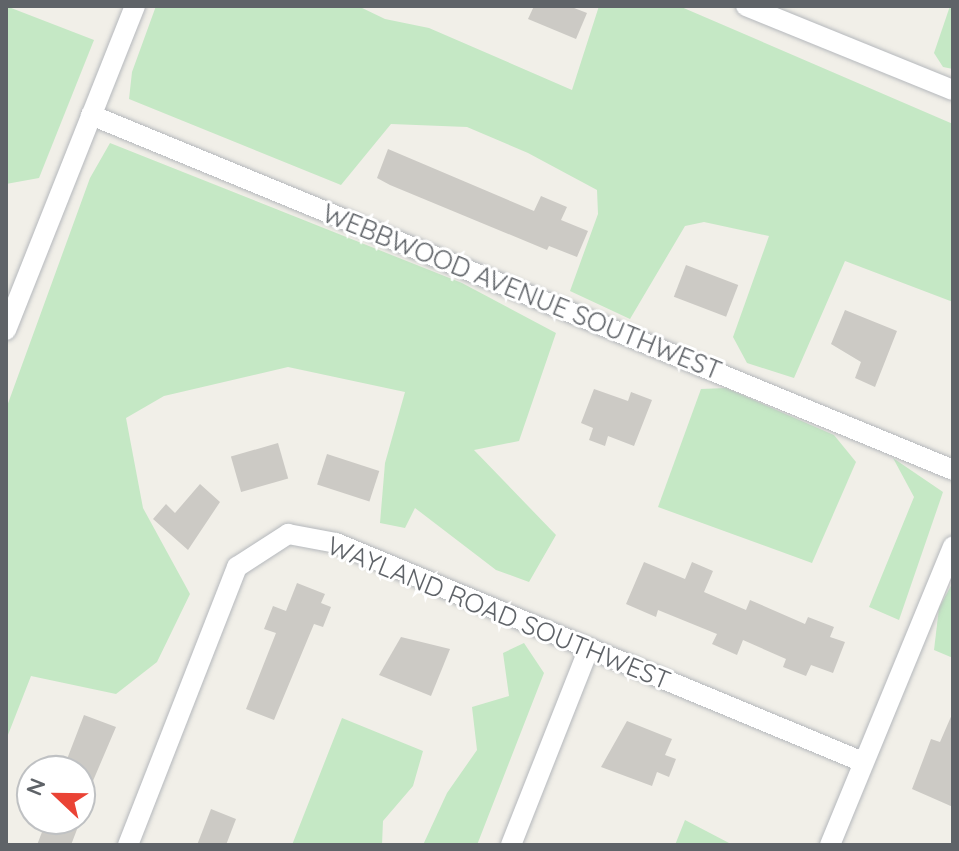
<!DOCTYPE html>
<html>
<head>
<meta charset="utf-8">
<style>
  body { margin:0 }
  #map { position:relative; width:959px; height:851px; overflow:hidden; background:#f1efe8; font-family:Quicksand,sans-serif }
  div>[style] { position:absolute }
  .green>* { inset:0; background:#c5e8c5 }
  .building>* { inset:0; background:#cccac5; transform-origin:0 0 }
  .roads { filter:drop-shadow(0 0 2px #b5b8bc) drop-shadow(0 0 2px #b5b8bc) }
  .street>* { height:20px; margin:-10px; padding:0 10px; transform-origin:10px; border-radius:10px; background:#fff }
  span { translate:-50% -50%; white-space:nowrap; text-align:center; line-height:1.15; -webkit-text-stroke:6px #fff; paint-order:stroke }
  .street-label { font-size:26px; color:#5f6368 }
  .frame { position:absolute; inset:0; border:8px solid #5f6368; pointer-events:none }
  .north { position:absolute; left:16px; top:755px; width:80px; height:80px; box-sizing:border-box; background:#fff; border:2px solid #bfc1c3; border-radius:50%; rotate:292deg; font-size:22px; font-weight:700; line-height:32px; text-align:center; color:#5f6368 }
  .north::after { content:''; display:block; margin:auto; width:28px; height:36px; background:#ea4335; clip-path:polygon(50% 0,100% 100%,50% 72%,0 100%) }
</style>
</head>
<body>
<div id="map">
  <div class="green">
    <div style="clip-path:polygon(6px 6px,94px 40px,39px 178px,6px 184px)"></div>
    <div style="clip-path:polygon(156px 6px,358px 6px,385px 19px,429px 28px,572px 90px,599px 6px,679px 6px,953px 124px,953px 302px,845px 261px,794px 378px,747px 363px,733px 337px,769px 236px,704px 222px,685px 226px,630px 319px,570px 291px,598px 214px,597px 190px,528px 153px,467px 127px,391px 124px,341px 185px,129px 99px,132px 72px)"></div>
    <div style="clip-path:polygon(950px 6px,953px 6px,953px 69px,943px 67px,934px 53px)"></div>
    <div style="clip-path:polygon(110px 143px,462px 283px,556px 333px,519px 441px,474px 450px,556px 535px,529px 582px,496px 570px,415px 508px,405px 528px,380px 523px,385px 463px,405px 392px,288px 367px,164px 396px,126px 418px,143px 508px,190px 594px,157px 662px,116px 694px,31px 676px,6px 740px,6px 409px,90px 178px)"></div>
    <div style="clip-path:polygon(726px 388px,834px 435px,856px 462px,812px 563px,658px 507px,701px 389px)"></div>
    <div style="clip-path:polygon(893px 458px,943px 492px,899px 620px,869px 607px,914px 497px)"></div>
    <div style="clip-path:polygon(953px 582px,953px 658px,934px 650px,939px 608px)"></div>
    <div style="clip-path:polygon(524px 643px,544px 673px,477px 845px,423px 845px,447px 793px,477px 750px,472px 707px,509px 696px,503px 653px)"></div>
    <div style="clip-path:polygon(342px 718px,423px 751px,413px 786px,383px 821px,382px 845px,292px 845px)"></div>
    <div style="clip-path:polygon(685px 820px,731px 844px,738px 845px,675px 845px)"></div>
  </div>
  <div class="building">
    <div style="clip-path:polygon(534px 6px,569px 6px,587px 13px,576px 39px,528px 19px)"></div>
    <div style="clip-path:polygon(388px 149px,534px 211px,541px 196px,567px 207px,561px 220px,588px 231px,577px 257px,549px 246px,547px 250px,390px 185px,377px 178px)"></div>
    <div style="left:686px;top:265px;width:56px;height:34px;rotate:21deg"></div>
    <div style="clip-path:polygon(845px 310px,897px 331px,875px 387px,855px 378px,861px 362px,831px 344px)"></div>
    <div style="clip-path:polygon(594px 389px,628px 401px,631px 392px,652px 400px,634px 446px,608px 436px,605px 446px,589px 440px,593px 428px,581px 423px)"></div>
    <div style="left:278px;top:443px;width:37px;height:49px;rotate:74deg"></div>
    <div style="left:327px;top:454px;width:55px;height:32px;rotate:18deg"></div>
    <div style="clip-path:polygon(200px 484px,220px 502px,188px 550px,153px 519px,166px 504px,175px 513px)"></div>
    <div style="clip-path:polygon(644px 562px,685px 579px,692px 562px,713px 571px,704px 592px,746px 610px,750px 600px,805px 624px,808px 617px,834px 627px,830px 637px,845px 642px,833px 673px,811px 665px,806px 676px,783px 667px,786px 659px,743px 640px,737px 655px,712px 644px,717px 634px,658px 610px,656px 617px,626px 604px)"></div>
    <div style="clip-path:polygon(297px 583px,325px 594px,321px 603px,331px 607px,323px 627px,314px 624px,274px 720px,246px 709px,276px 633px,264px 629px,273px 606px,286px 611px)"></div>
    <div style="clip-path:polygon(401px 637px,450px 649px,431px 696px,379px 675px)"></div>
    <div style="clip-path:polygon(953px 712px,953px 807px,912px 789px,931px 739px,940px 742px)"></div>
    <div style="clip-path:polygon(84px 715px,116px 727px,81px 809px,80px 771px,64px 767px)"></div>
    <div style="clip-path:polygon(627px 721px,672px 739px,665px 755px,676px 759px,669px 777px,657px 772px,652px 786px,601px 767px)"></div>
    <div style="clip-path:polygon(211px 809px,236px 819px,226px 845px,197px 845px)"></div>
    <div style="clip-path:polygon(47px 819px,81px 819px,71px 845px,37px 845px)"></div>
  </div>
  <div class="roads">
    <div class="street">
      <div style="left:746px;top:6px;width:223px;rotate:22.1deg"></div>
      <div style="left:91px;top:115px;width:932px;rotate:22.38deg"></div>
      <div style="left:6px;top:330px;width:349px;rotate:-68.3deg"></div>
      <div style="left:128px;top:845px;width:299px;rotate:-68.6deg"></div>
      <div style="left:237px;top:567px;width:61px;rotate:-32.9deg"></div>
      <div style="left:288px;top:534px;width:49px;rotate:10.6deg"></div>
      <div style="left:336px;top:543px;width:571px;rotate:22.57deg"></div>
      <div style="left:511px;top:845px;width:212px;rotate:-68.4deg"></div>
      <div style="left:830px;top:845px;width:323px;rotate:-67.6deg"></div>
    </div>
  </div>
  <div class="street-label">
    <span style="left:522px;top:292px;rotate:22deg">WEBBWOOD AVENUE SOUTHWEST</span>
    <span style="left:499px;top:613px;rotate:22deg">WAYLAND ROAD SOUTHWEST</span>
  </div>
  <div class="frame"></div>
  <div class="north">N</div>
</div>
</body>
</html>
